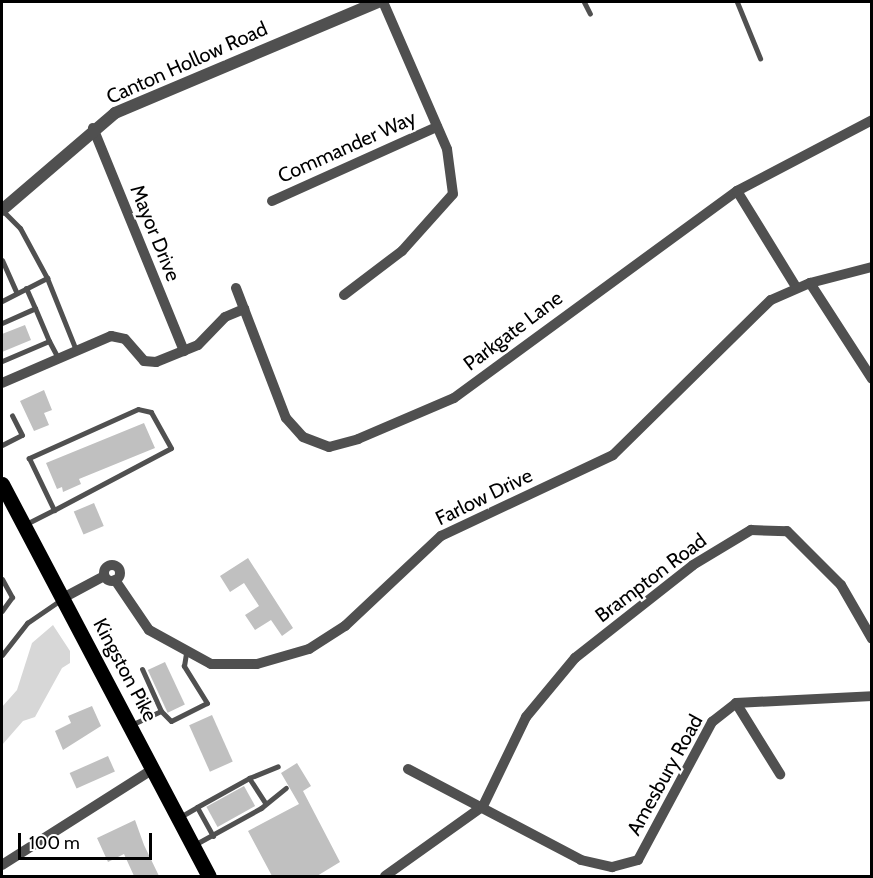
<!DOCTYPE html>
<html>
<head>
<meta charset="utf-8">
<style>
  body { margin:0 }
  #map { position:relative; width:873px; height:878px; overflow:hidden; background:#fff; font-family:Cabin,sans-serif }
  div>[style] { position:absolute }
  .green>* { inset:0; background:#d7d7d7 }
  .building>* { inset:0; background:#c0c0c0; transform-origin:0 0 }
  .service>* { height:5px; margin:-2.5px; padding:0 2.5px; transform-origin:2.5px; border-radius:2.5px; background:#505050 }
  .minor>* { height:10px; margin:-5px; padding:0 5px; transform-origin:5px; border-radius:5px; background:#505050 }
  .minor>.ring { margin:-5px; padding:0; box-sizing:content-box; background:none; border:10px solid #505050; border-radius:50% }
  .tertiary>* { height:12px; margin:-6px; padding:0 6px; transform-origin:6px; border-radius:6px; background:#505050 }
  .primary>* { height:15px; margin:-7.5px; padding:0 7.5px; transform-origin:7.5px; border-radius:7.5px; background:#000 }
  span { translate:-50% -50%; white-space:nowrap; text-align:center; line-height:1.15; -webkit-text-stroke:4.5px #fff; paint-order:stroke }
  .street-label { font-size:20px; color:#000 }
  .frame { position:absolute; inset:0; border:3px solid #000; pointer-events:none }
  .scale { position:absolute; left:18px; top:833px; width:134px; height:27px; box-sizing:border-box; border:3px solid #000; border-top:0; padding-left:8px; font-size:18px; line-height:21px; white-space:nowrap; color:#000; -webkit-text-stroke:4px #fff; paint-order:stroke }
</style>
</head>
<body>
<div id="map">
  <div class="green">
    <div style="clip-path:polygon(53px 625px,70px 651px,70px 663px,62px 668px,35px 717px,23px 721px,2px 745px,2px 707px,17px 690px,32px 643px)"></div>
  </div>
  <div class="building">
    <div style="clip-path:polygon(25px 325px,31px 340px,2px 352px,2px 334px)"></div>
    <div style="clip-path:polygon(44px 390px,52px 410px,44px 413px,49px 425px,34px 431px,20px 401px)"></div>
    <div style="clip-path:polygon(144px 423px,155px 448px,79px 479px,81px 484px,63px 492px,62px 487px,57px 489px,46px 463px)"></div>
    <div style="left:94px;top:503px;width:25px;height:22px;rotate:67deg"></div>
    <div style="clip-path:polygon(248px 558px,293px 628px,282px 636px,271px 620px,255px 630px,245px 615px,259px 606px,244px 583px,230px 592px,220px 576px)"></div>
    <div style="left:165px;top:662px;width:47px;height:19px;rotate:65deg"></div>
    <div style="clip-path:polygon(92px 706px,101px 726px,63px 750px,55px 731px,71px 723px,68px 716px)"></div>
    <div style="left:212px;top:715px;width:51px;height:25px;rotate:66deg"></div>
    <div style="left:108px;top:756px;width:17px;height:42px;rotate:66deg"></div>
    <div style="clip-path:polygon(297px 763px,311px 786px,303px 791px,340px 862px,317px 876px,272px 876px,248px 831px,299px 804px,281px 773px)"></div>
    <div style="left:244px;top:786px;width:23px;height:43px;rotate:61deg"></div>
    <div style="clip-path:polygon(135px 820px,144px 845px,159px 876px,134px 876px,124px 854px,108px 862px,97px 838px)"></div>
  </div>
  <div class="service">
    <div style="left:584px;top:2px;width:13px;rotate:63deg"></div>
    <div style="left:737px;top:2px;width:61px;rotate:67.7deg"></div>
    <div style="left:2px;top:210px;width:25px;rotate:45deg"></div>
    <div style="left:20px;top:228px;width:57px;rotate:61.6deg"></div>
    <div style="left:47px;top:278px;width:78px;rotate:68.1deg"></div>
    <div style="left:2px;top:260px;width:36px;rotate:66deg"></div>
    <div style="left:26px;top:288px;width:22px;rotate:66deg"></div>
    <div style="left:2px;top:301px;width:51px;rotate:-27.1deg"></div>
    <div style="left:2px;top:323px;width:36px;rotate:-24deg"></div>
    <div style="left:35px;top:308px;width:36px;rotate:67deg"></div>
    <div style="left:49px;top:341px;width:51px;rotate:156.9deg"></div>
    <div style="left:49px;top:341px;width:19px;rotate:62deg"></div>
    <div style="left:2px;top:445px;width:22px;rotate:-27deg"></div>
    <div style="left:22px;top:435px;width:22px;rotate:-117deg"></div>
    <div style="left:26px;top:524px;width:31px;rotate:-27deg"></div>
    <div style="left:54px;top:510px;width:132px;rotate:-27.9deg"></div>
    <div style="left:171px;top:448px;width:41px;rotate:-119.1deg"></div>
    <div style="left:151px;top:412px;width:13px;rotate:-167deg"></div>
    <div style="left:138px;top:409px;width:120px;rotate:155.8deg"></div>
    <div style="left:29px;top:458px;width:58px;rotate:64.3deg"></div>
    <div style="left:2px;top:579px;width:21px;rotate:61deg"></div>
    <div style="left:12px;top:597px;width:17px;rotate:126deg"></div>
    <div style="left:2px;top:655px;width:41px;rotate:-52deg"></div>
    <div style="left:27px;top:623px;width:42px;rotate:-34.4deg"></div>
    <div style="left:161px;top:711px;width:14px;rotate:45deg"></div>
    <div style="left:171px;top:721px;width:40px;rotate:-26.6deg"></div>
    <div style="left:207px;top:703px;width:44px;rotate:-121.9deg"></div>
    <div style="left:184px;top:666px;width:13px;rotate:-81deg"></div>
    <div style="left:131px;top:725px;width:33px;rotate:-25deg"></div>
    <div style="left:161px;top:711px;width:46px;rotate:-114.3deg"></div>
    <div style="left:249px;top:778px;width:31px;rotate:-22deg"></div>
    <div style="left:180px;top:817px;width:20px;rotate:-30deg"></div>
    <div style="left:213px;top:836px;width:33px;rotate:-119deg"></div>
    <div style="left:197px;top:807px;width:60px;rotate:-29.1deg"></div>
    <div style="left:249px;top:778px;width:30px;rotate:57deg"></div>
    <div style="left:194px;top:845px;width:77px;rotate:-28.9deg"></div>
    <div style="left:261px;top:808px;width:32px;rotate:-39deg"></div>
  </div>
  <div class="minor">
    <div style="left:93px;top:128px;width:241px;rotate:67.8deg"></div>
    <div style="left:737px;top:191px;width:113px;rotate:58.4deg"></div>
    <div style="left:272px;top:201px;width:181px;rotate:-24.2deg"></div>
    <div style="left:810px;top:283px;width:114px;rotate:57.1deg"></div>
    <div style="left:236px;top:288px;width:139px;rotate:69deg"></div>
    <div style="left:286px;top:418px;width:25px;rotate:48deg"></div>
    <div style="left:303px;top:437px;width:28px;rotate:21deg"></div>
    <div style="left:329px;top:447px;width:30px;rotate:-15deg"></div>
    <div style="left:358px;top:439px;width:104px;rotate:-23.1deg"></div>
    <div style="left:454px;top:398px;width:351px;rotate:-36.2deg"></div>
    <div style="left:737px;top:191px;width:153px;rotate:-27.7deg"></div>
    <div style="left:344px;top:295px;width:73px;rotate:-37.2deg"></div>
    <div style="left:402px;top:251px;width:76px;rotate:-48.2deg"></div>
    <div style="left:453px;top:194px;width:45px;rotate:-97.6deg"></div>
    <div style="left:447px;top:149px;width:160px;rotate:-113.5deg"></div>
    <div style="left:2px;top:383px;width:119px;rotate:-23.3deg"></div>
    <div style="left:111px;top:336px;width:14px;rotate:12deg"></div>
    <div style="left:125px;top:339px;width:29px;rotate:49deg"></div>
    <div style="left:144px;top:361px;width:12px;rotate:5deg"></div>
    <div style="left:156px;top:362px;width:45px;rotate:-22deg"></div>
    <div style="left:198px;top:345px;width:39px;rotate:-46deg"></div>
    <div style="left:225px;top:317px;width:21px;rotate:-23deg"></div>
    <div class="ring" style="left:104px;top:565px;width:6px;height:6px"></div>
    <div style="left:115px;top:580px;width:60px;rotate:55.8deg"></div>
    <div style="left:149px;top:630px;width:71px;rotate:28.7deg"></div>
    <div style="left:211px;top:664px;width:46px"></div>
    <div style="left:257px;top:664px;width:54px;rotate:-16.1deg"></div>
    <div style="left:309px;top:649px;width:43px;rotate:-32.6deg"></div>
    <div style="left:345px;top:626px;width:132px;rotate:-43.2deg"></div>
    <div style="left:441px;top:536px;width:190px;rotate:-25.2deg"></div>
    <div style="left:613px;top:455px;width:221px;rotate:-44.5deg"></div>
    <div style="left:771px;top:300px;width:43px;rotate:-23.6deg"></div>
    <div style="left:810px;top:283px;width:64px;rotate:-14.5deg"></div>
    <div style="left:63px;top:598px;width:47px;rotate:-28.2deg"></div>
    <div style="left:736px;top:703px;width:84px;rotate:58.2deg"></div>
    <div style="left:408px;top:769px;width:195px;rotate:27.7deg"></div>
    <div style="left:581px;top:860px;width:32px;rotate:13deg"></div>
    <div style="left:612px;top:867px;width:27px;rotate:-15deg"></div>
    <div style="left:638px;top:860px;width:157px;rotate:-61.8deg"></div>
    <div style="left:712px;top:722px;width:31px;rotate:-38deg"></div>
    <div style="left:736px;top:703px;width:136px;rotate:-2.9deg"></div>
    <div style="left:2px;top:865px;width:179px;rotate:-32.4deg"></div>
    <div style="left:385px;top:876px;width:120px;rotate:-35.5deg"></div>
    <div style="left:483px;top:806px;width:99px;rotate:-64.2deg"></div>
    <div style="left:526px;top:717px;width:77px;rotate:-50.3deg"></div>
    <div style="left:575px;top:658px;width:150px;rotate:-38.2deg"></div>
    <div style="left:693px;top:565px;width:68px;rotate:-31.1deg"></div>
    <div style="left:751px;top:530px;width:36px;rotate:2deg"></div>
    <div style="left:787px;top:531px;width:76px;rotate:45deg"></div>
    <div style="left:841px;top:585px;width:62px;rotate:60.1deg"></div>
  </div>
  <div class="tertiary">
    <div style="left:2px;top:210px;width:149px;rotate:-40.6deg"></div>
    <div style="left:115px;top:113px;width:285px;rotate:-22.9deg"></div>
  </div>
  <div class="primary">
    <div style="left:2px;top:484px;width:443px;rotate:62.2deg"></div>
  </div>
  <div class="street-label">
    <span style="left:187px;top:63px;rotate:-24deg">Canton Hollow Road</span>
    <span style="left:347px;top:147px;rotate:-24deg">Commander Way</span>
    <span style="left:155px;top:233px;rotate:68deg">Mayor Drive</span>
    <span style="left:513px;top:331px;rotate:-37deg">Parkgate Lane</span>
    <span style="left:484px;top:497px;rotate:-26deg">Farlow Drive</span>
    <span style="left:651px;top:578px;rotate:-37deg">Brampton Road</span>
    <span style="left:125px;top:670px;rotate:62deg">Kingston Pike</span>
    <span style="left:665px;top:775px;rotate:-61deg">Amesbury Road</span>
  </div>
  <div class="frame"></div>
  <div class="scale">100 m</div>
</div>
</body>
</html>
